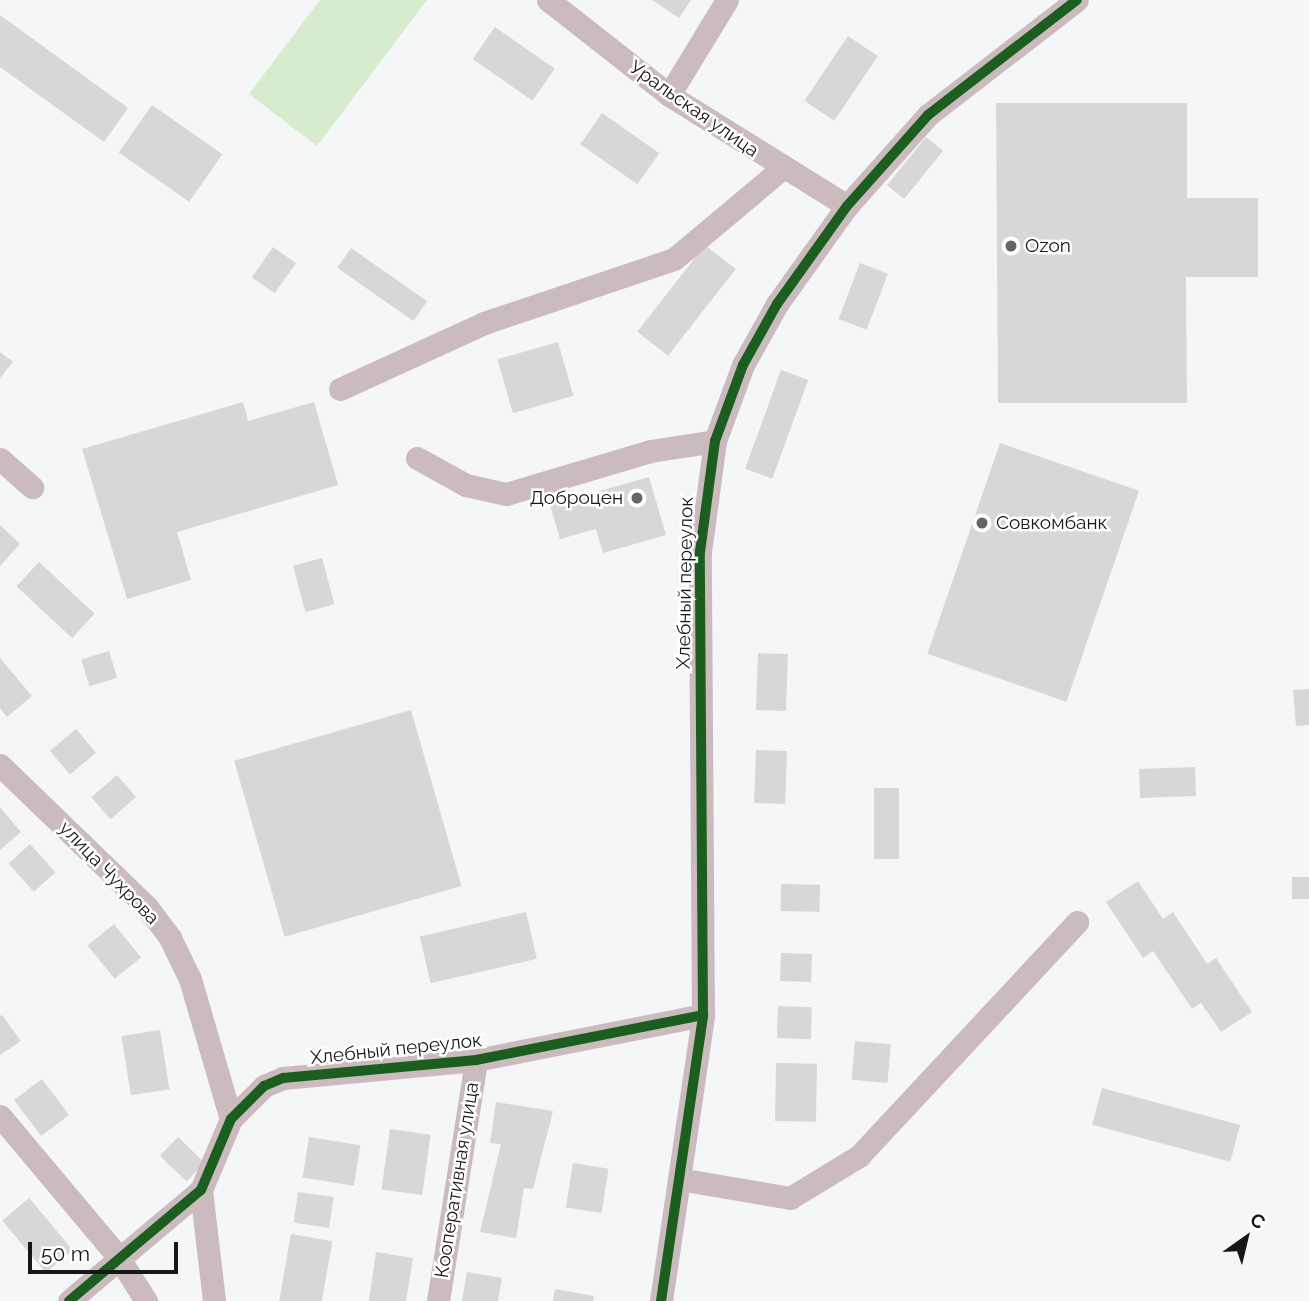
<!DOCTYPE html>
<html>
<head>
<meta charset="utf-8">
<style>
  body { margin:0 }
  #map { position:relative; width:1309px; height:1301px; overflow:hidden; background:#f5f6f7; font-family:Raleway,sans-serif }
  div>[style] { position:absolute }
  .green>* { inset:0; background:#d6eccc }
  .building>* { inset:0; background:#d7d7d8; transform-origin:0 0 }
  .minor>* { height:23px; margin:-11.5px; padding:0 11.5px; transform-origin:11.5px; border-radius:11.5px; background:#ccbbbe }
  .cycleway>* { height:10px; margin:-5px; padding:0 5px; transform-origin:5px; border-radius:5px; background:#1b5e20 }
  .dots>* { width:19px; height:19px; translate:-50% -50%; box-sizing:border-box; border:4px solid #fff; border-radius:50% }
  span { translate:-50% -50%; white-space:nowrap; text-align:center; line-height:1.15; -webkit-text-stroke:5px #fff; paint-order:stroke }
  .street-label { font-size:19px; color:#171718 }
  .poi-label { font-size:19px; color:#171718 }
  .left { translate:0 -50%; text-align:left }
  .right { translate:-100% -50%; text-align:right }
  .north { position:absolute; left:1211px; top:1203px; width:70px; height:70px; -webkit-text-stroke:5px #fff; paint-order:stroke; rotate:34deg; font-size:19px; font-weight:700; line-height:28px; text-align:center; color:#171718 }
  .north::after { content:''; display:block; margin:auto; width:24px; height:32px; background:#171718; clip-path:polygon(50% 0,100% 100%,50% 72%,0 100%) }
  .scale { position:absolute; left:28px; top:1242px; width:150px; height:32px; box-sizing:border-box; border:4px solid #171718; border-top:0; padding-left:9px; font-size:21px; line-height:24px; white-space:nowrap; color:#171718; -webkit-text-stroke:5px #fff; paint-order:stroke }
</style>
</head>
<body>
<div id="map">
  <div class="green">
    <div style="clip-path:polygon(320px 0,427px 0,317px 146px,249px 94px)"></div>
  </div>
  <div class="building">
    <div style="clip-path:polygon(652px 0,691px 0,679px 18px)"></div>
    <div style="clip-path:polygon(0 15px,128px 108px,104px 142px,0 67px)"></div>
    <div style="left:495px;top:27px;width:73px;height:39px;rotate:35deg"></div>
    <div style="left:848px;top:36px;width:36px;height:78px;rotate:34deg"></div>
    <div style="clip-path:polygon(996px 103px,1187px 103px,1187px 198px,1258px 198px,1258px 277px,1186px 277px,1187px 403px,998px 403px)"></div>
    <div style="left:152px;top:105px;width:86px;height:58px;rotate:35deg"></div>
    <div style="left:602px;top:113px;width:70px;height:38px;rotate:35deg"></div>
    <div style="left:926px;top:137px;width:22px;height:62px;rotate:39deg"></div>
    <div style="left:705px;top:245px;width:39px;height:110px;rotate:38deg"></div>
    <div style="left:273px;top:247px;width:28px;height:37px;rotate:35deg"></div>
    <div style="left:351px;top:248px;width:93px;height:24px;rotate:35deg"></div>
    <div style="left:860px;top:263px;width:30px;height:60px;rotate:21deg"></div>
    <div style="left:558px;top:342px;width:56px;height:63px;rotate:74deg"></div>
    <div style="clip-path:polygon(0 352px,13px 362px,0 378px)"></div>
    <div style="left:781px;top:370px;width:29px;height:105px;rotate:20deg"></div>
    <div style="clip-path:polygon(243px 402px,248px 421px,314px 402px,338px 485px,177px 532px,191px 580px,127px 599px,82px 449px)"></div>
    <div style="left:1000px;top:443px;width:147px;height:223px;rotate:19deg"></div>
    <div style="clip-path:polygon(649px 477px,666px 535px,603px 553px,596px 529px,560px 539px,550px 505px)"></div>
    <div style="clip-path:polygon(0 525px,20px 544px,0 566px)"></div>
    <div style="left:322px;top:558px;width:48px;height:30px;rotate:75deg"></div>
    <div style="left:39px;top:562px;width:76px;height:33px;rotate:43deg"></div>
    <div style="left:109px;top:651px;width:28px;height:29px;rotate:73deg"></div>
    <div style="left:758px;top:653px;width:30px;height:57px;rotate:2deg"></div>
    <div style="clip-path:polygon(0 658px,32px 696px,7px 717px,0 708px)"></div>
    <div style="clip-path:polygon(1309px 689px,1309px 725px,1296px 726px,1293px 690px)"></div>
    <div style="left:411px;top:710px;width:183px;height:184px;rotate:74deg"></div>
    <div style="left:76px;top:729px;width:31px;height:34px;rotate:50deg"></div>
    <div style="left:756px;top:750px;width:31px;height:53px;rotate:2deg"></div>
    <div style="left:1195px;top:767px;width:29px;height:56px;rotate:88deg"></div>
    <div style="left:117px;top:775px;width:29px;height:34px;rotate:49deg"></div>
    <div style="left:874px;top:788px;width:25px;height:71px"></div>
    <div style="clip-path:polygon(0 807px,21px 832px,0 850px)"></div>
    <div style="left:30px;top:844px;width:38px;height:29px;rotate:48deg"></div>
    <div style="left:1292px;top:877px;width:17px;height:22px"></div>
    <div style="clip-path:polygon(1138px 881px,1163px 919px,1173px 912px,1207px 964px,1216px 958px,1252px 1012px,1221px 1032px,1201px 1003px,1192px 1009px,1153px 951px,1143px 958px,1106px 902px)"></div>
    <div style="left:781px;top:884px;width:39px;height:27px;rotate:1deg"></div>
    <div style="left:526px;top:912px;width:48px;height:109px;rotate:77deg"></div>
    <div style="left:114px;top:924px;width:43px;height:34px;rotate:51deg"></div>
    <div style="left:781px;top:953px;width:31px;height:28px;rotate:2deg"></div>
    <div style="left:778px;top:1006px;width:34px;height:32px;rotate:2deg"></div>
    <div style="clip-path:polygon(2px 1015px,21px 1041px,0 1055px,0 1016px)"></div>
    <div style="left:160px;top:1030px;width:60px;height:39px;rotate:81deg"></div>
    <div style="left:855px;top:1041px;width:36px;height:39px;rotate:5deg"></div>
    <div style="left:776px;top:1063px;width:41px;height:58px;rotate:1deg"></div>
    <div style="left:42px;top:1079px;width:45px;height:35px;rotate:53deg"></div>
    <div style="left:1102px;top:1088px;width:143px;height:38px;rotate:15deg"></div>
    <div style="clip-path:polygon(496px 1102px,553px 1111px,533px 1189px,524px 1188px,516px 1238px,480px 1232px,501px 1144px,490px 1143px)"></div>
    <div style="left:390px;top:1129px;width:41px;height:61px;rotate:8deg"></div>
    <div style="left:178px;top:1137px;width:37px;height:26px;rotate:44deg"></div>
    <div style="left:309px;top:1137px;width:52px;height:41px;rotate:9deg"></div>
    <div style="left:573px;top:1163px;width:36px;height:45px;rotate:9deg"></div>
    <div style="left:298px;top:1192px;width:36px;height:31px;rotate:8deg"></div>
    <div style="left:29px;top:1198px;width:68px;height:35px;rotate:50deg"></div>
    <div style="left:291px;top:1234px;width:42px;height:68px;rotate:10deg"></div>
    <div style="clip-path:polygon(376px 1252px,413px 1258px,406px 1301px,369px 1301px)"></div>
    <div style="clip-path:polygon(467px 1272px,502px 1278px,498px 1301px,462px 1301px)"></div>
    <div style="clip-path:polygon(555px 1289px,594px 1296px,593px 1301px,553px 1301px)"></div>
  </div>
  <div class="minor">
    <div style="left:548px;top:0;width:154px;rotate:38.1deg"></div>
    <div style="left:669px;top:95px;width:210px;rotate:31.9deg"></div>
    <div style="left:669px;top:95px;width:111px;rotate:-58.6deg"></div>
    <div style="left:340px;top:389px;width:158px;rotate:-24.6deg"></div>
    <div style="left:484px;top:323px;width:200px;rotate:-18.6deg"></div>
    <div style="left:674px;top:259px;width:138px;rotate:-40deg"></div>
    <div style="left:417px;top:458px;width:56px;rotate:28.9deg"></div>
    <div style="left:466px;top:485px;width:41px;rotate:12.7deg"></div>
    <div style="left:506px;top:494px;width:150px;rotate:-16.6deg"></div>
    <div style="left:650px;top:451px;width:66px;rotate:-8.7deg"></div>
    <div style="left:0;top:459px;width:43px;rotate:41.2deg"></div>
    <div style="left:0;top:765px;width:204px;rotate:44deg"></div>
    <div style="left:147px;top:907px;width:39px;rotate:53deg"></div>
    <div style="left:170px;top:938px;width:46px;rotate:64deg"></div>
    <div style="left:190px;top:979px;width:146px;rotate:73.7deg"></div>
    <div style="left:0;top:1116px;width:185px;rotate:50deg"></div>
    <div style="left:119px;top:1258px;width:51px;rotate:57.9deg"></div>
    <div style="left:679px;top:1179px;width:113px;rotate:9.7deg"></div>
    <div style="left:790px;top:1198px;width:81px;rotate:-31.3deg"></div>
    <div style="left:859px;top:1156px;width:320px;rotate:-47deg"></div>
    <div style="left:201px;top:1190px;width:112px;rotate:83.3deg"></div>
    <div style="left:69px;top:1301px;width:172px;rotate:-40.1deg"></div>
    <div style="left:201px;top:1190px;width:77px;rotate:-67.1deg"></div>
    <div style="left:231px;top:1119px;width:47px;rotate:-45deg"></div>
    <div style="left:264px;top:1086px;width:21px;rotate:-23deg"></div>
    <div style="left:283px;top:1078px;width:194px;rotate:-5.3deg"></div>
    <div style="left:476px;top:1060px;width:231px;rotate:-11.2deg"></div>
    <div style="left:438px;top:1301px;width:244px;rotate:-81deg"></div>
    <div style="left:661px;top:1301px;width:289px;rotate:-81.6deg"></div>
    <div style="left:703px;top:1015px;width:463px;rotate:-90.4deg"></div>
    <div style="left:700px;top:552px;width:112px;rotate:-82.3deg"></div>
    <div style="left:715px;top:441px;width:81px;rotate:-69.8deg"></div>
    <div style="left:743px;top:365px;width:70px;rotate:-60.9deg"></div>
    <div style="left:777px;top:304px;width:120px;rotate:-54.5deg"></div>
    <div style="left:847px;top:206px;width:122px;rotate:-48.3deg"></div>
    <div style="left:928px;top:115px;width:188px;rotate:-37.7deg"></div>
  </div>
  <div class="cycleway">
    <div style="left:69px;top:1301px;width:172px;rotate:-40.1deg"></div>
    <div style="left:201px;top:1190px;width:77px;rotate:-67.1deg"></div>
    <div style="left:231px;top:1119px;width:47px;rotate:-45deg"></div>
    <div style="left:264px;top:1086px;width:21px;rotate:-23deg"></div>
    <div style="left:283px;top:1078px;width:194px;rotate:-5.3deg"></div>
    <div style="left:476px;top:1060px;width:231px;rotate:-11.2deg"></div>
    <div style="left:661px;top:1301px;width:289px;rotate:-81.6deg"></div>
    <div style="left:703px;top:1015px;width:463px;rotate:-90.4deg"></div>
    <div style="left:700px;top:552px;width:112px;rotate:-82.3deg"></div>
    <div style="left:715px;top:441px;width:81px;rotate:-69.8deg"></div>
    <div style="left:743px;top:365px;width:70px;rotate:-60.9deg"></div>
    <div style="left:777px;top:304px;width:120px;rotate:-54.5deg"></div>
    <div style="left:847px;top:206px;width:122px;rotate:-48.3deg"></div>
    <div style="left:928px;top:115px;width:188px;rotate:-37.7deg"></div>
  </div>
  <div class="dots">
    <div style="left:1011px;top:246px;background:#656566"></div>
    <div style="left:637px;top:498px;background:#656566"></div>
    <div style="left:982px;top:523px;background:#656566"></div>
  </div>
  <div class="street-label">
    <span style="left:694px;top:109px;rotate:35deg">Уральская улица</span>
    <span style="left:685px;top:583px;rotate:-89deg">Хлебный переулок</span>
    <span style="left:109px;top:873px;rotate:46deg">улица Чухрова</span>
    <span style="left:396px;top:1049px;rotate:-6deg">Хлебный переулок</span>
    <span style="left:457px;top:1180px;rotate:-81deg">Кооперативная улица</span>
  </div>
  <div class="poi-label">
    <span class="left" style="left:1025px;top:246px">Ozon</span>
    <span class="right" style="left:623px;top:498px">Доброцен</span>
    <span class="left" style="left:996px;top:523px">Совкомбанк</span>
  </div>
  <div class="north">С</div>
  <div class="scale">50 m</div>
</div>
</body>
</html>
